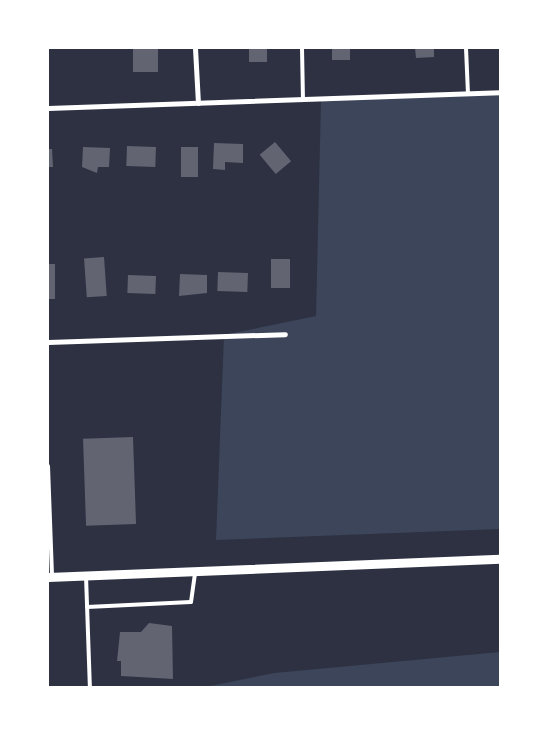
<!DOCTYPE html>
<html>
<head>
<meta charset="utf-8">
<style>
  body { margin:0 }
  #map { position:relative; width:548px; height:735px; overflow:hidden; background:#2d3142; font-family:Cabin,sans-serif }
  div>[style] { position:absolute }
  .green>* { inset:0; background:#3c4559 }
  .building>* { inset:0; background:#626471; transform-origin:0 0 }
  .service>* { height:4px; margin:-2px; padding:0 2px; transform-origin:2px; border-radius:2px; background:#fff }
  .minor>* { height:5px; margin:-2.5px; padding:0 2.5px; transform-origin:2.5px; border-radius:2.5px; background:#fff }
  .tertiary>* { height:9px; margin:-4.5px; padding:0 4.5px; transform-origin:4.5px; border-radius:4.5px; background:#fff }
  span { translate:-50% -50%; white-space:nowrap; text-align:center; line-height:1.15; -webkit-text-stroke:4px #fff; paint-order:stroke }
  .frame { position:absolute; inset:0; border:49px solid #fff; pointer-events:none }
</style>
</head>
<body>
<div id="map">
  <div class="green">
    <div style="clip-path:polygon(500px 92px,500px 529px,216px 540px,224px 335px,316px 316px,321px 100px)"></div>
    <div style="clip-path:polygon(500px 652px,500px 687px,205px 687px,274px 673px)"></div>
  </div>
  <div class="building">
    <div style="left:133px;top:48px;width:25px;height:24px"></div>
    <div style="left:249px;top:48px;width:18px;height:14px"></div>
    <div style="left:332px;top:48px;width:18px;height:12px"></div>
    <div style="clip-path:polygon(415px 48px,434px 48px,434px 57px,416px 58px)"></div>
    <div style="left:275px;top:142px;width:25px;height:20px;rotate:50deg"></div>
    <div style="clip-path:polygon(214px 143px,243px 144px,243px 163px,225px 162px,225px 170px,213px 169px)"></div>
    <div style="left:127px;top:146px;width:29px;height:20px;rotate:2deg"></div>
    <div style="clip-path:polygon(83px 147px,110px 148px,109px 167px,98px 167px,97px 173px,82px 167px)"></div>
    <div style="left:181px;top:147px;width:17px;height:30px"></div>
    <div style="clip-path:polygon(48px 149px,52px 149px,53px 167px,48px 167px)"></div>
    <div style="left:104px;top:257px;width:39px;height:20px;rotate:86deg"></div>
    <div style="left:271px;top:259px;width:19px;height:29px"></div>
    <div style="left:48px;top:264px;width:7px;height:35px"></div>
    <div style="left:218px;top:272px;width:30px;height:19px;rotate:2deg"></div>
    <div style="clip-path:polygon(180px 274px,207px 275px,207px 293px,179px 296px)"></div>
    <div style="left:128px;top:275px;width:28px;height:18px;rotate:2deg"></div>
    <div style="left:133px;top:437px;width:87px;height:50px;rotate:88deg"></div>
    <div style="clip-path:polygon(149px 623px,172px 626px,173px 679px,121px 676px,121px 661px,117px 661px,120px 632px,141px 632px)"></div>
  </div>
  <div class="service">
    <div style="left:302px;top:48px;width:51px;rotate:88.9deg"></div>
    <div style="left:466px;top:48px;width:45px;rotate:87.5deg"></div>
    <div style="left:48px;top:466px;width:111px;rotate:87.9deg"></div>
    <div style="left:86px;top:576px;width:112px;rotate:88deg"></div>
    <div style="left:87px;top:607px;width:104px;rotate:-2.8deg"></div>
    <div style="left:191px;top:602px;width:30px;rotate:-82deg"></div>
  </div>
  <div class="minor">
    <div style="left:195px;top:48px;width:55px;rotate:86.9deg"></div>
    <div style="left:48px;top:108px;width:452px;rotate:-2deg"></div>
    <div style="left:48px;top:342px;width:237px;rotate:-1.9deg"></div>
  </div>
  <div class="tertiary">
    <div style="left:48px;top:577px;width:452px;rotate:-2.3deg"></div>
  </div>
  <div class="frame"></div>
</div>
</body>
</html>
